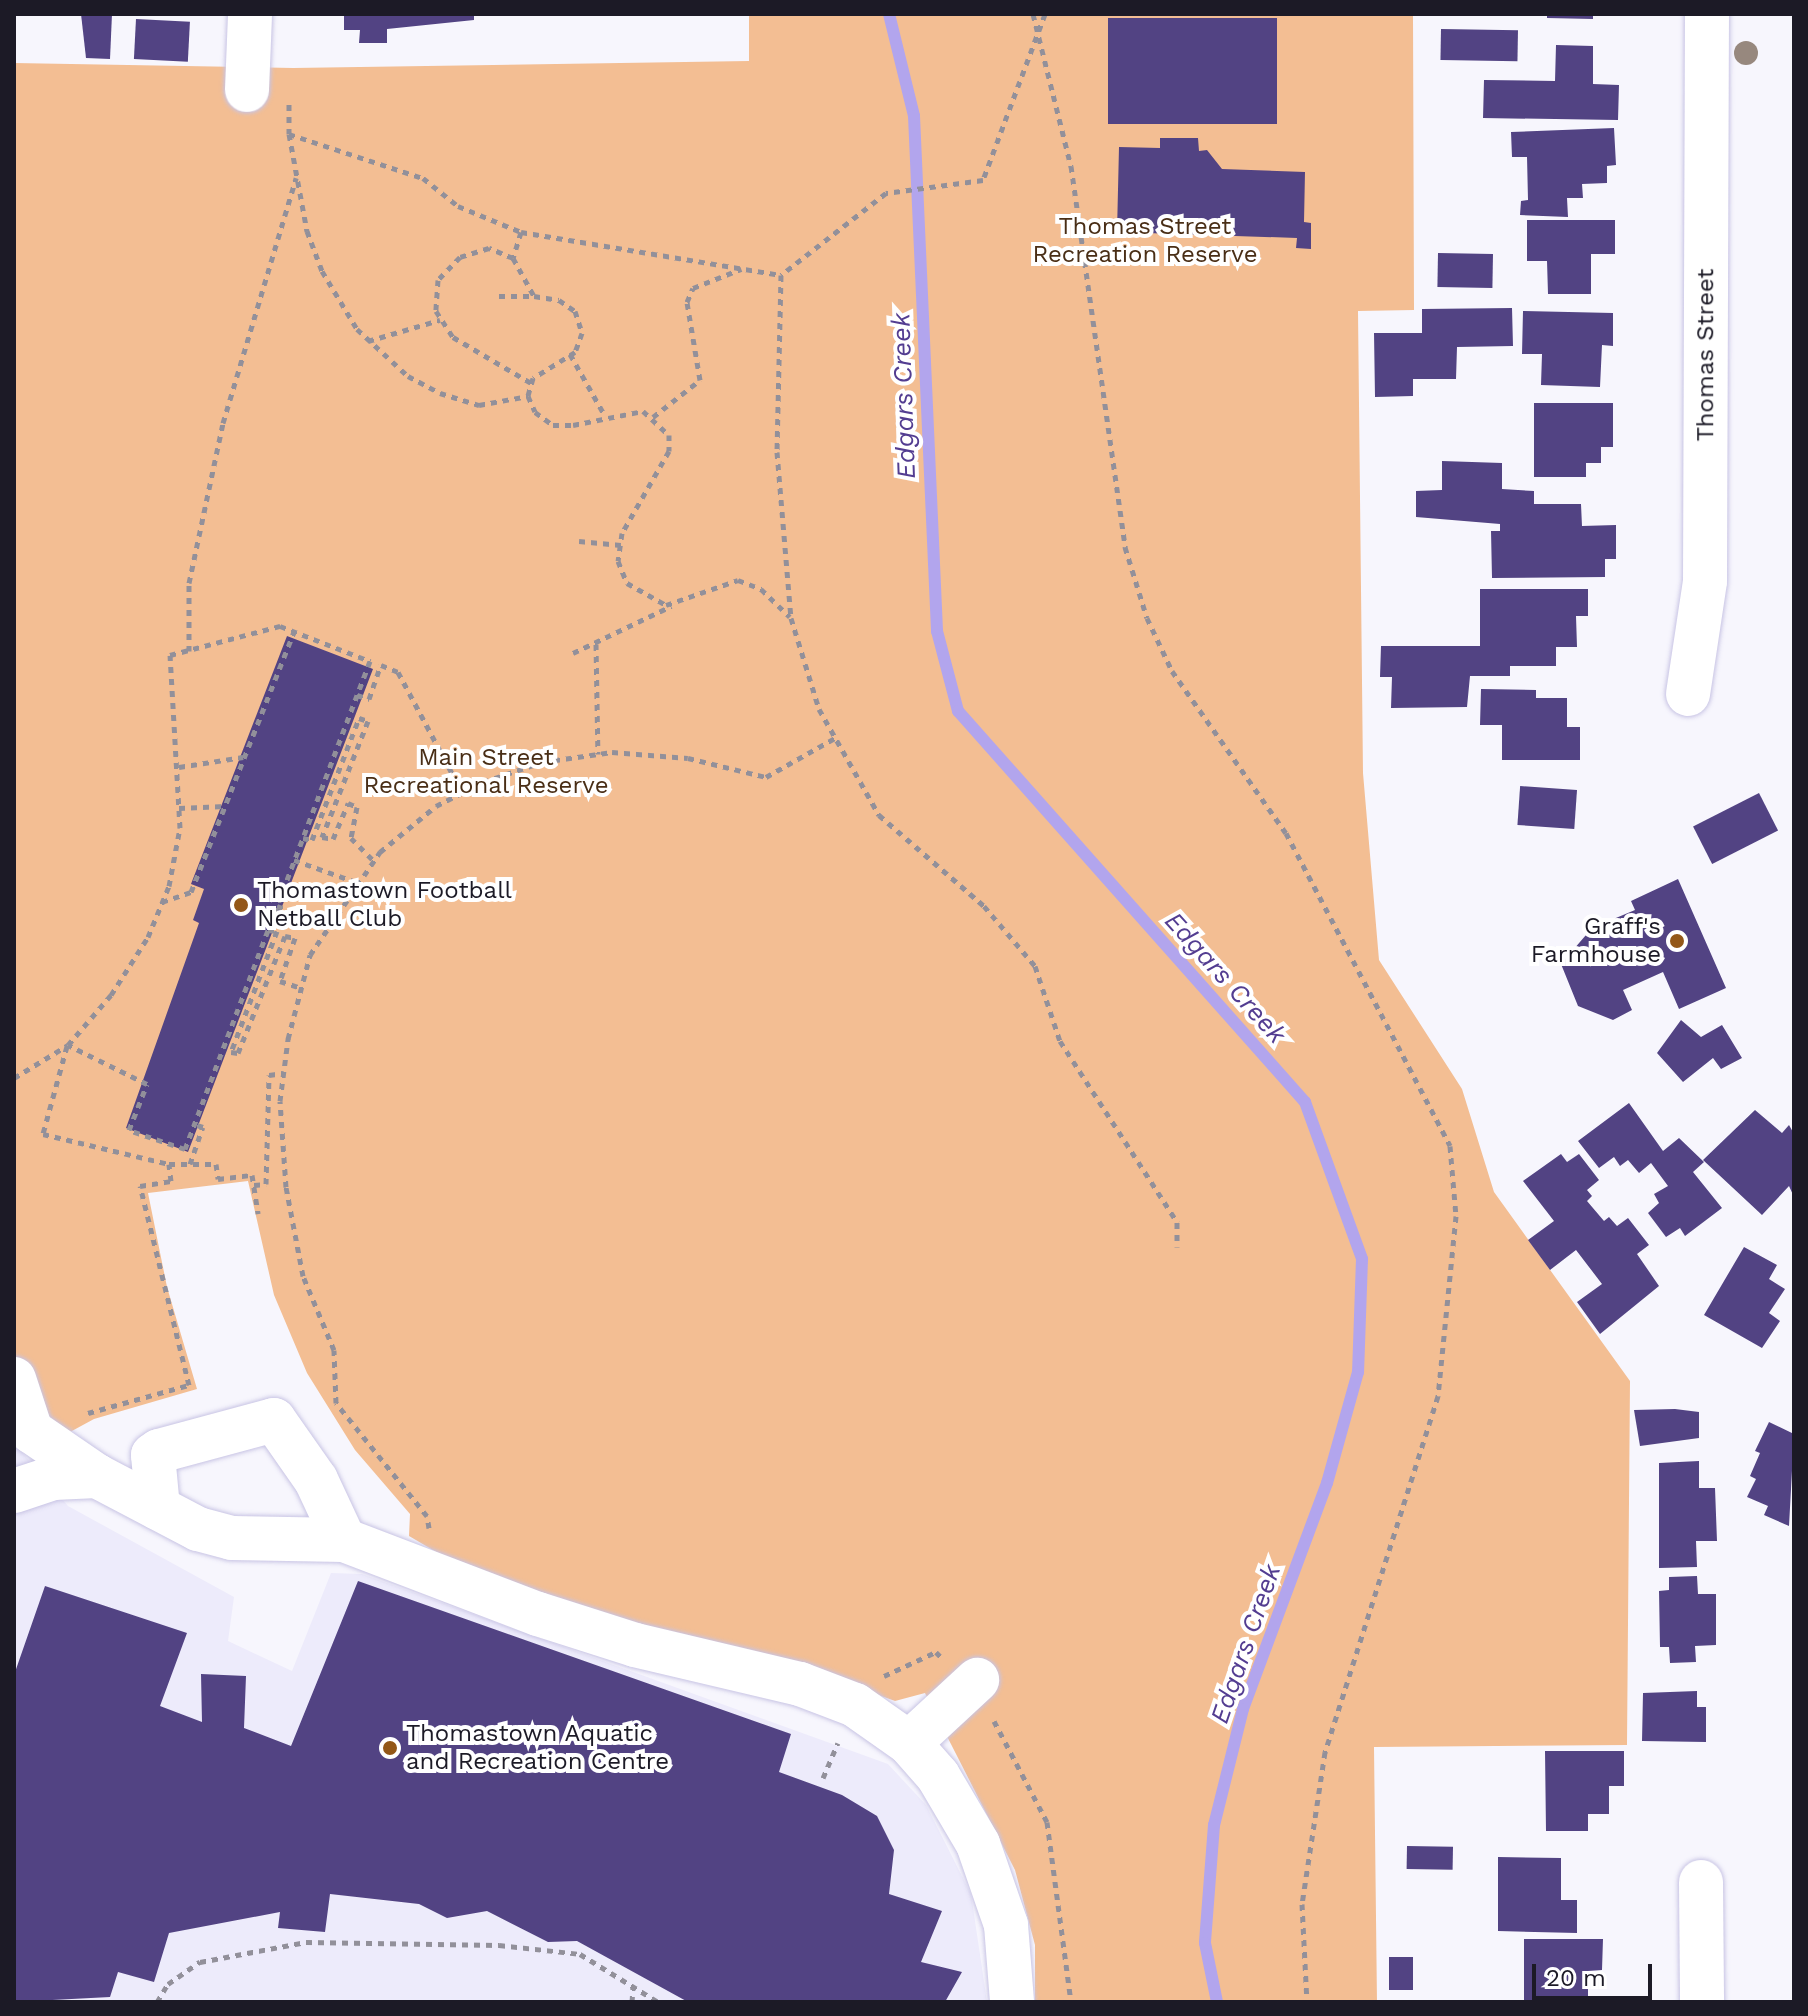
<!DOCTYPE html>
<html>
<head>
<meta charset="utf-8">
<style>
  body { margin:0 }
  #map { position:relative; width:1808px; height:2016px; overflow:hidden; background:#f7f6fd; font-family:"Work Sans",sans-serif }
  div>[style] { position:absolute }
  .built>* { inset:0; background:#edebfb }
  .green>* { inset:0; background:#f3be93 }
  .stream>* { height:12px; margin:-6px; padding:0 6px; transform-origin:6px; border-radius:6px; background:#b2a5ed }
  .building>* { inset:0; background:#524383; transform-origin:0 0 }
  .path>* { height:5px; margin-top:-2.5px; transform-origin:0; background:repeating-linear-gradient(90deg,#92909a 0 6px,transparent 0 12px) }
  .roads { filter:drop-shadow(0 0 2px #c8c4e4) drop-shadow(0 0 2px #c8c4e4) }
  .minor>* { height:44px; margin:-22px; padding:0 22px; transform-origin:22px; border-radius:22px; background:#fff }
  .trees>* { width:24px; height:24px; margin:-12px; border-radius:50%; background:#97887e }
  .dots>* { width:22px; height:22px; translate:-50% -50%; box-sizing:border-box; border:4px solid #fff; border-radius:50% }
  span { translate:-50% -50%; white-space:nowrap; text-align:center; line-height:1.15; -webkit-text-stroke:8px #fff; paint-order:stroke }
  .park-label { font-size:24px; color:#492e16 }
  .street-label { font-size:24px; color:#1c1a26 }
  .poi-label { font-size:24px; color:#1c1a26 }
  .left { translate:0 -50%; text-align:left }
  .right { translate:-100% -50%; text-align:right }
  .water-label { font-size:26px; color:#533d91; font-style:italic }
  .frame { position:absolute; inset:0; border:16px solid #1c1a26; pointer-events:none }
  .scale { position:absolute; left:1532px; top:1964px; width:120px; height:36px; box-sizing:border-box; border:4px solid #1c1a26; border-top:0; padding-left:10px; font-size:24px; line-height:28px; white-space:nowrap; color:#1c1a26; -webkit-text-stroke:6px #fff; paint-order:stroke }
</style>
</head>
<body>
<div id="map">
  <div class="built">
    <div style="clip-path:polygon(14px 1443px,68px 1506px,234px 1597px,228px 1641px,292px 1671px,331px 1573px,362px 1574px,888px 1764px,926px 1805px,971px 1894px,987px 2002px,14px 2002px)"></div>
  </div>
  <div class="green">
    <div style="clip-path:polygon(749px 14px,1413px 14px,1414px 310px,1358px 311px,1363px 773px,1379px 960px,1462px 1089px,1494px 1192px,1630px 1381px,1627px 1745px,1374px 1747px,1377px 2002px,1035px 2002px,1035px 1945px,1015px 1870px,925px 1693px,895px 1701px,826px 1676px,726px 1654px,462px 1567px,409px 1536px,410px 1514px,355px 1450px,307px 1373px,274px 1295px,248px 1181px,148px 1193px,167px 1287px,197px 1389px,94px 1419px,46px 1445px,21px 1451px,14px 1439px,14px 63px,293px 68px,749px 61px)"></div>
  </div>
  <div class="stream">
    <div style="left:889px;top:14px;width:105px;rotate:76.2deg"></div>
    <div style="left:914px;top:116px;width:516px;rotate:87.44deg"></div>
    <div style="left:937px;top:631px;width:83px;rotate:75.3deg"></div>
    <div style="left:958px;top:711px;width:523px;rotate:48.41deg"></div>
    <div style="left:1305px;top:1102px;width:167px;rotate:70deg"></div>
    <div style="left:1362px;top:1259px;width:113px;rotate:92deg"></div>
    <div style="left:1358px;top:1372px;width:115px;rotate:105.6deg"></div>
    <div style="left:1327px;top:1483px;width:241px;rotate:110.4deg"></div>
    <div style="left:1243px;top:1709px;width:120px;rotate:104deg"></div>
    <div style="left:1214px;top:1825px;width:118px;rotate:94.4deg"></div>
    <div style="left:1205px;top:1943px;width:60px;rotate:78.5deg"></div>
  </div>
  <div class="building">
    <div style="clip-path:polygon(81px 14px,112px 14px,110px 59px,86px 58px)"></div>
    <div style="clip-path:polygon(344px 14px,474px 14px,474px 20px,387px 29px,387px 43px,359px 43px,360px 30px,344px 30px)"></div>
    <div style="clip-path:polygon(1547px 14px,1593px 14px,1593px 19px,1547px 18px)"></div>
    <div style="left:1108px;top:18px;width:169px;height:106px"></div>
    <div style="left:136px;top:19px;width:54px;height:40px;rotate:3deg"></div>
    <div style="left:1441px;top:29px;width:77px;height:31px;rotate:1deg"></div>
    <div style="clip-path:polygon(1556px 45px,1593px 46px,1593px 84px,1619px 85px,1618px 120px,1483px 118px,1484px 80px,1555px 81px)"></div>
    <div style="clip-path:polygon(1614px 128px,1616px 165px,1607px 166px,1607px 183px,1582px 184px,1583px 198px,1567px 198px,1568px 217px,1520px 215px,1521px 201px,1528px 200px,1527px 157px,1512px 157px,1511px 132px)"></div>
    <div style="clip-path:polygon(1160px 138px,1198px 138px,1199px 151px,1207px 150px,1222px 169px,1305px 172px,1304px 222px,1311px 223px,1311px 249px,1296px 248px,1297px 238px,1117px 232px,1119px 147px,1160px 148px)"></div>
    <div style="clip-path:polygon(1527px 220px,1615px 220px,1615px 254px,1591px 254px,1591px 294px,1548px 294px,1547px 261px,1527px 261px)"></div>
    <div style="left:1438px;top:253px;width:55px;height:34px;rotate:1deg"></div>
    <div style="clip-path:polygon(1512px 308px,1513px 346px,1457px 347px,1456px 379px,1413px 379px,1413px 396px,1375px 397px,1374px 333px,1422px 333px,1422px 309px)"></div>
    <div style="clip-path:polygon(1523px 311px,1613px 313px,1613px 346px,1602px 345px,1600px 387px,1541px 385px,1542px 354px,1522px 354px)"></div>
    <div style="clip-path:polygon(1534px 403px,1613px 403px,1613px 447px,1601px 447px,1601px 463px,1586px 463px,1586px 477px,1534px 477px)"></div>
    <div style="clip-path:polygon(1442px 461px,1502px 463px,1502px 489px,1534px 491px,1534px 504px,1581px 504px,1582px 526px,1616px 525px,1616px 559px,1605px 559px,1605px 577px,1492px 578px,1491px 531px,1500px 531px,1500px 524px,1416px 517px,1416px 491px,1442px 490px)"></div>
    <div style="clip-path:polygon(1480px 589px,1588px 589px,1588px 616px,1576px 616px,1577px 647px,1556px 647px,1556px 666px,1510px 666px,1510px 676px,1470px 676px,1467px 707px,1391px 708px,1392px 677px,1380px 677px,1381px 646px,1480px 646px)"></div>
    <div style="clip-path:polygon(287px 636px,373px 669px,188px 1152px,126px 1128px,199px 923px,193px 920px,204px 889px,191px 884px)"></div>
    <div style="clip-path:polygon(1481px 689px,1536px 690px,1536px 698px,1567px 698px,1567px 727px,1580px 727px,1580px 760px,1502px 760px,1502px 725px,1480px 725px)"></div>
    <div style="left:1577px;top:790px;width:39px;height:57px;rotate:94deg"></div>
    <div style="left:1759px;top:793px;width:42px;height:74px;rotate:63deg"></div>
    <div style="clip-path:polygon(1678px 879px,1726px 988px,1679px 1009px,1663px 972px,1623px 990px,1632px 1010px,1613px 1020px,1578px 1006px,1561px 964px,1592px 928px,1635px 910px,1631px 901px)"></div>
    <div style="clip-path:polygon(1681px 1020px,1701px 1037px,1722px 1025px,1742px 1058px,1721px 1069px,1713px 1058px,1683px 1082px,1657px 1053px)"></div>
    <div style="clip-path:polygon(1629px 1103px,1663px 1151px,1679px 1138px,1704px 1162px,1693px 1172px,1722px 1208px,1685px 1236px,1680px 1228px,1666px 1237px,1648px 1213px,1659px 1203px,1654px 1194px,1668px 1186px,1651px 1163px,1639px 1173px,1628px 1160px,1620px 1166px,1614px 1157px,1599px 1168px,1578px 1141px)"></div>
    <div style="clip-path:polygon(1755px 1110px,1782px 1133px,1789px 1125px,1794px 1134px,1794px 1197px,1789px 1186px,1762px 1215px,1703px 1160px)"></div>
    <div style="clip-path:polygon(1561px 1154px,1567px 1162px,1579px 1154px,1599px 1180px,1587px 1190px,1592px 1196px,1587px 1201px,1604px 1221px,1609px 1217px,1617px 1226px,1628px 1218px,1649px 1245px,1637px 1254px,1659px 1286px,1600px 1334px,1577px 1302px,1602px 1284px,1576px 1250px,1550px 1270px,1528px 1240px,1554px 1221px,1523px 1181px)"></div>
    <div style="clip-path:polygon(1744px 1247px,1777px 1265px,1769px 1279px,1785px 1289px,1769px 1313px,1780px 1321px,1762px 1348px,1704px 1315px)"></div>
    <div style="clip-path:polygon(1675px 1409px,1699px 1412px,1699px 1438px,1640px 1446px,1634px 1410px)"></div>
    <div style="clip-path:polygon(1769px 1422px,1794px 1434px,1789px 1526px,1764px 1515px,1768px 1506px,1747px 1497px,1756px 1479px,1750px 1476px,1760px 1453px,1755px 1451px)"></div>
    <div style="clip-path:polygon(1699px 1461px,1699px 1488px,1715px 1488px,1717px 1541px,1696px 1541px,1697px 1567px,1659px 1568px,1659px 1463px)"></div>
    <div style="clip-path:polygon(1697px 1576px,1698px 1594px,1716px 1594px,1716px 1645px,1695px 1646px,1696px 1662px,1670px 1663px,1669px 1647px,1660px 1647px,1659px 1591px,1669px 1590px,1669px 1577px)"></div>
    <div style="clip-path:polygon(358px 1581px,791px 1734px,779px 1772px,842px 1795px,877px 1816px,894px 1850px,889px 1894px,942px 1911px,921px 1962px,962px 1972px,945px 2002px,688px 2002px,577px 1941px,548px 1942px,487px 1911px,447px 1918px,419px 1904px,330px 1894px,325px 1932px,278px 1928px,280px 1912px,169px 1933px,154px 1982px,118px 1972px,110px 1997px,14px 2002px,14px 1675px,45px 1586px,187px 1633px,160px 1706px,202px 1722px,201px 1674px,246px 1676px,244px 1728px,291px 1746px)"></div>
    <div style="clip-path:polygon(1697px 1691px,1697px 1707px,1706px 1707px,1706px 1742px,1642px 1741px,1643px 1693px)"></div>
    <div style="clip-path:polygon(1545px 1751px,1624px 1751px,1624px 1786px,1609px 1786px,1609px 1814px,1588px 1814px,1588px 1831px,1546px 1831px)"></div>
    <div style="left:1407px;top:1846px;width:46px;height:23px;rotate:1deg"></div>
    <div style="clip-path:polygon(1498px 1857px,1561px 1858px,1561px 1900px,1577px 1900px,1577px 1933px,1498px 1931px)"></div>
    <div style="clip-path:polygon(1524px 1939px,1603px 1939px,1602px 1970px,1588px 1971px,1588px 2002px,1524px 2002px)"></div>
    <div style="left:1413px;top:1957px;width:33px;height:24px;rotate:90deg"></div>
  </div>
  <div class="path">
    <div style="left:1033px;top:14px;width:157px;rotate:76deg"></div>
    <div style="left:1071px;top:166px;width:385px;rotate:81.9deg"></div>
    <div style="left:1125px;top:547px;width:74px;rotate:72.8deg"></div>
    <div style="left:1147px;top:618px;width:59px;rotate:64.7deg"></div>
    <div style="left:1172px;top:671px;width:198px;rotate:54.9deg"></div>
    <div style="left:1286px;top:833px;width:353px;rotate:62.3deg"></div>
    <div style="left:1450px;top:1146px;width:70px;rotate:85.1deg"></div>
    <div style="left:1456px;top:1216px;width:181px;rotate:95.7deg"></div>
    <div style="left:1438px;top:1396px;width:374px;rotate:107.6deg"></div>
    <div style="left:1325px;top:1752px;width:154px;rotate:98.6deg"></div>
    <div style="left:1302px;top:1904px;width:98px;rotate:87.1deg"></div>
    <div style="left:1045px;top:14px;width:177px;rotate:110.5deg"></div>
    <div style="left:983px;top:180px;width:98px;rotate:172.4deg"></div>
    <div style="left:886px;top:193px;width:133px;rotate:142deg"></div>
    <div style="left:781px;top:275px;width:177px;rotate:91.3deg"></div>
    <div style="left:777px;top:452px;width:167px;rotate:85.2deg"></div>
    <div style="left:791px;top:618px;width:95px;rotate:72.9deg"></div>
    <div style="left:819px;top:709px;width:122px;rotate:60.5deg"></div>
    <div style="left:879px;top:815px;width:139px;rotate:40.9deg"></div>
    <div style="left:984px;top:906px;width:79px;rotate:49.6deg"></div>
    <div style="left:1035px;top:966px;width:79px;rotate:71.6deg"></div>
    <div style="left:1060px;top:1041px;width:216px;rotate:57.1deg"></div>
    <div style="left:1177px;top:1222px;width:25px;rotate:90deg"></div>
    <div style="left:289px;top:104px;width:30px;rotate:90deg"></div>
    <div style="left:289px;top:134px;width:141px;rotate:18.2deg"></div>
    <div style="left:423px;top:178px;width:45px;rotate:38.7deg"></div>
    <div style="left:458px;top:206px;width:68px;rotate:22.4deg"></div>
    <div style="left:521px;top:232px;width:264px;rotate:9.4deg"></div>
    <div style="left:289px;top:134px;width:99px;rotate:79.5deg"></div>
    <div style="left:307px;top:231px;width:43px;rotate:69.4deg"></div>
    <div style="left:322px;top:271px;width:68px;rotate:58.9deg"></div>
    <div style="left:357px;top:329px;width:69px;rotate:42.7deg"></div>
    <div style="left:408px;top:376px;width:36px;rotate:28deg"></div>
    <div style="left:440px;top:393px;width:41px;rotate:17.1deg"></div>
    <div style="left:479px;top:405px;width:50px;rotate:-10.4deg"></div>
    <div style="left:521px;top:232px;width:27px;rotate:107deg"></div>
    <div style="left:513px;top:258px;width:43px;rotate:61.1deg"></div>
    <div style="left:534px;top:296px;width:25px;rotate:9deg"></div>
    <div style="left:559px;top:300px;width:19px;rotate:35deg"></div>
    <div style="left:575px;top:311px;width:23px;rotate:72deg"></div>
    <div style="left:582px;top:333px;width:20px;rotate:110deg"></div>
    <div style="left:575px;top:352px;width:49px;rotate:148.2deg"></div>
    <div style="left:533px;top:378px;width:19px;rotate:106deg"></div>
    <div style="left:528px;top:396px;width:17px;rotate:66deg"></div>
    <div style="left:535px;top:412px;width:22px;rotate:36deg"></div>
    <div style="left:553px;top:425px;width:20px"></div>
    <div style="left:573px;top:425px;width:71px;rotate:-11.3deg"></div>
    <div style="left:643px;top:411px;width:35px;rotate:43deg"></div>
    <div style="left:669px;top:435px;width:16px;rotate:90deg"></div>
    <div style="left:669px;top:451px;width:95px;rotate:119.8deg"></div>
    <div style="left:622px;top:533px;width:28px;rotate:98deg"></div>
    <div style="left:618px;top:561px;width:24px;rotate:68deg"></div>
    <div style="left:627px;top:583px;width:45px;rotate:29.4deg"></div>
    <div style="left:666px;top:605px;width:76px;rotate:-19.1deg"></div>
    <div style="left:738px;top:580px;width:25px;rotate:21deg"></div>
    <div style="left:761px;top:589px;width:40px;rotate:44deg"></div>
    <div style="left:513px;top:258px;width:26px;rotate:-157deg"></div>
    <div style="left:489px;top:248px;width:30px;rotate:163deg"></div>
    <div style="left:460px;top:257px;width:32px;rotate:134deg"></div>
    <div style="left:438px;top:280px;width:31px;rotate:94deg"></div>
    <div style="left:436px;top:311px;width:31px;rotate:57deg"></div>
    <div style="left:453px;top:337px;width:91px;rotate:30.5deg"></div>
    <div style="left:499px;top:296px;width:35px"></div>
    <div style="left:368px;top:341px;width:75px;rotate:-16.3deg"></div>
    <div style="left:570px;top:354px;width:69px;rotate:60.5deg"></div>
    <div style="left:653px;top:417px;width:60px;rotate:-38.2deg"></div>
    <div style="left:700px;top:380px;width:79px;rotate:-99.5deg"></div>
    <div style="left:687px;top:302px;width:15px;rotate:-67deg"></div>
    <div style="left:693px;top:288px;width:52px;rotate:-21.6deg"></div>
    <div style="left:579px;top:541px;width:42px;rotate:5.4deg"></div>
    <div style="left:596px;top:644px;width:110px;rotate:89deg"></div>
    <div style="left:189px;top:651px;width:68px;rotate:-90deg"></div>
    <div style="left:189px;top:583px;width:164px;rotate:-78deg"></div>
    <div style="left:223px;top:423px;width:256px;rotate:-73.4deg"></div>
    <div style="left:573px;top:653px;width:109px;rotate:-25.6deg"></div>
    <div style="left:357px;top:695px;width:13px;rotate:18deg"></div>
    <div style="left:369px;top:699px;width:36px;rotate:-71deg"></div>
    <div style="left:381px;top:665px;width:18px;rotate:22deg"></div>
    <div style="left:398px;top:672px;width:136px;rotate:61.9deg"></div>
    <div style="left:179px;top:767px;width:65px;rotate:-8.9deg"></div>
    <div style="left:179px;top:808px;width:46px;rotate:-2.5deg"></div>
    <div style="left:303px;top:838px;width:9px;rotate:13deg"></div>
    <div style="left:312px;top:840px;width:131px;rotate:-68.9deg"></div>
    <div style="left:359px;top:718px;width:9px;rotate:18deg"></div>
    <div style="left:368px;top:721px;width:125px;rotate:111.6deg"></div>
    <div style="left:322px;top:837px;width:11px;rotate:10deg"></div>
    <div style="left:333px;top:839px;width:39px;rotate:-67deg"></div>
    <div style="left:348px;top:803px;width:10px;rotate:24deg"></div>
    <div style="left:357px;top:807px;width:32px;rotate:101deg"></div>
    <div style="left:351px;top:838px;width:31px;rotate:45deg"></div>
    <div style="left:294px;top:860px;width:66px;rotate:19.5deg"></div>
    <div style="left:162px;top:902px;width:31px;rotate:-19deg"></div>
    <div style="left:191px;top:892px;width:280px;rotate:-68.4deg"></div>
    <div style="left:277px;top:906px;width:54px;rotate:18.4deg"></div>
    <div style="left:268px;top:930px;width:9px;rotate:6deg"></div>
    <div style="left:277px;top:931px;width:129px;rotate:110.8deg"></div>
    <div style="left:231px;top:1052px;width:7px;rotate:8deg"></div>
    <div style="left:238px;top:1053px;width:126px;rotate:-68.1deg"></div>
    <div style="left:285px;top:936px;width:10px;rotate:11deg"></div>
    <div style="left:295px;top:938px;width:46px;rotate:109.2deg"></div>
    <div style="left:280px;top:981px;width:22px;rotate:18deg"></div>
    <div style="left:67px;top:1046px;width:91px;rotate:105.3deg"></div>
    <div style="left:43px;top:1134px;width:130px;rotate:13.4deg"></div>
    <div style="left:169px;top:1164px;width:47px"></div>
    <div style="left:216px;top:1164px;width:15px;rotate:82deg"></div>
    <div style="left:218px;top:1179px;width:34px;rotate:-7deg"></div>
    <div style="left:252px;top:1175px;width:39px;rotate:81deg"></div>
    <div style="left:14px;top:1078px;width:63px;rotate:-31.4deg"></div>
    <div style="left:68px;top:1045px;width:66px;rotate:-49.3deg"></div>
    <div style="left:111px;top:995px;width:69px;rotate:-57.5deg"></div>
    <div style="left:148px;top:937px;width:55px;rotate:-67.6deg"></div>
    <div style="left:169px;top:886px;width:59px;rotate:-79.3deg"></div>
    <div style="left:180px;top:828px;width:173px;rotate:-93.3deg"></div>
    <div style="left:170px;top:655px;width:114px;rotate:-14.8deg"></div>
    <div style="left:280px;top:626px;width:97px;rotate:21.3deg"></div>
    <div style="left:370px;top:661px;width:522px;rotate:110.76deg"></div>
    <div style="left:185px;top:1149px;width:59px;rotate:-161.3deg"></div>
    <div style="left:129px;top:1130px;width:49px;rotate:-68.6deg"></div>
    <div style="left:147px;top:1084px;width:88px;rotate:-153.7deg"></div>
    <div style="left:190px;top:1164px;width:39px;rotate:-71deg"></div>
    <div style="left:203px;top:1127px;width:9px;rotate:-162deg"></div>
    <div style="left:254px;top:1185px;width:12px;rotate:-5deg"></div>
    <div style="left:266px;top:1184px;width:109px;rotate:-88.4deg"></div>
    <div style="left:269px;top:1075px;width:15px;rotate:-8deg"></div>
    <div style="left:88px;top:1413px;width:105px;rotate:-15.5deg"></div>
    <div style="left:189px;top:1385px;width:205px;rotate:-103.8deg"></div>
    <div style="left:140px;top:1186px;width:31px;rotate:-9deg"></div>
    <div style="left:171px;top:1181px;width:17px;rotate:-97deg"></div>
    <div style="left:429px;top:1528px;width:12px;rotate:-99deg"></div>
    <div style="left:427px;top:1516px;width:145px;rotate:-128.8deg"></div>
    <div style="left:336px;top:1403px;width:53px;rotate:-92.2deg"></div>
    <div style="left:334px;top:1350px;width:80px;rotate:-112.7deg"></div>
    <div style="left:303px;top:1276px;width:91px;rotate:-100.8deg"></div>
    <div style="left:286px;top:1187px;width:86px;rotate:-94deg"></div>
    <div style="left:280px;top:1101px;width:63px;rotate:-82.6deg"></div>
    <div style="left:288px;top:1039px;width:87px;rotate:-75.3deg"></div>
    <div style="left:310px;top:955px;width:125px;rotate:-55.8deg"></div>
    <div style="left:380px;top:852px;width:72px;rotate:-39.4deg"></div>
    <div style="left:436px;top:806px;width:53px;rotate:-27.1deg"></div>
    <div style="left:483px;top:782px;width:62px;rotate:-18.7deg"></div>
    <div style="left:542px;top:762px;width:71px;rotate:-8.1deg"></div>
    <div style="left:612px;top:752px;width:76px;rotate:4.5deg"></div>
    <div style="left:688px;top:758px;width:80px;rotate:13.7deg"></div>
    <div style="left:766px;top:777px;width:79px;rotate:-29.5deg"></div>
    <div style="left:884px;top:1676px;width:57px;rotate:-24.8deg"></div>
    <div style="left:936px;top:1652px;width:8px;rotate:45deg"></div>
    <div style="left:994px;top:1721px;width:114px;rotate:62.3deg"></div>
    <div style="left:1047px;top:1822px;width:182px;rotate:82.4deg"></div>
    <div style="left:823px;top:1778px;width:38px;rotate:-67deg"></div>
    <div style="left:157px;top:2002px;width:21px;rotate:-59deg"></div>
    <div style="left:168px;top:1984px;width:39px;rotate:-35deg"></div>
    <div style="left:200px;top:1962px;width:108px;rotate:-10.7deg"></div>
    <div style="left:306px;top:1942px;width:193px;rotate:0.9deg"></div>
    <div style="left:499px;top:1945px;width:81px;rotate:6.3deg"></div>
    <div style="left:580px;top:1954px;width:92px;rotate:31.6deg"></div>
    <div style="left:632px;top:2002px;width:14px;rotate:-86deg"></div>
  </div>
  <div class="roads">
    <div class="minor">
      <div style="left:247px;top:90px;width:76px;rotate:-87.7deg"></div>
      <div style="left:1688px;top:694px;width:114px;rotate:-81.4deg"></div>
      <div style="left:1705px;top:581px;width:567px;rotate:-89.8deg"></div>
      <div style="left:14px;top:1379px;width:55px;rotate:71.9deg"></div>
      <div style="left:31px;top:1431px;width:80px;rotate:34.3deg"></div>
      <div style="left:14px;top:1491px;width:41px;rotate:-18.4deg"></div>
      <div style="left:53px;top:1478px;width:44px;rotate:-2.6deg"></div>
      <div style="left:97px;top:1476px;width:114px;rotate:27.7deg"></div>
      <div style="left:198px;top:1529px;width:35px;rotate:15deg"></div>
      <div style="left:232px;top:1538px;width:112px;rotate:1deg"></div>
      <div style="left:344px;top:1540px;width:208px;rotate:20.9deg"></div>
      <div style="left:538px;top:1614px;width:102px;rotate:17.7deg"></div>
      <div style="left:635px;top:1645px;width:170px;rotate:13.3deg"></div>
      <div style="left:800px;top:1684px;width:59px;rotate:20.9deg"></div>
      <div style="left:855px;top:1705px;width:66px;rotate:35.1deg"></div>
      <div style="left:909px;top:1743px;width:44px;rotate:48.7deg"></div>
      <div style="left:938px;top:1776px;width:79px;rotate:59.5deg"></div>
      <div style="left:978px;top:1844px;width:86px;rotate:70.9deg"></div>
      <div style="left:1006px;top:1925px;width:77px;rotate:85.5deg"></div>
      <div style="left:158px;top:1508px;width:53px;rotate:-95.4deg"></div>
      <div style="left:153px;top:1455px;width:7px;rotate:-34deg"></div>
      <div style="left:159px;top:1451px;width:119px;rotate:-15.1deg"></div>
      <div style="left:274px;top:1420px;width:73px;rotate:55deg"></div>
      <div style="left:316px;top:1480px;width:66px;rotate:65deg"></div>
      <div style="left:909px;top:1743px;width:93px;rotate:-42.8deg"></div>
      <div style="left:1701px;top:1882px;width:120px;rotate:89.5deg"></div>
    </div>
  </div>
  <div class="trees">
    <div style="left:1746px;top:53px"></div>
  </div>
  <div class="dots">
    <div style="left:241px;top:905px;background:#935718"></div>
    <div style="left:1677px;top:941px;background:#935718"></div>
    <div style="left:390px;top:1748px;background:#935718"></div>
  </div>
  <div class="park-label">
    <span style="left:1145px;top:241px">Thomas Street<br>Recreation Reserve</span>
    <span style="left:486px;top:772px">Main Street<br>Recreational Reserve</span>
  </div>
  <div class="street-label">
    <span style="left:1706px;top:355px;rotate:-90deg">Thomas Street</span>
  </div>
  <div class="poi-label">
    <span class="left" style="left:257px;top:905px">Thomastown Football<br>Netball Club</span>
    <span class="right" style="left:1661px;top:941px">Graff's<br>Farmhouse</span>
    <span class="left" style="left:406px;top:1748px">Thomastown Aquatic<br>and Recreation Centre</span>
  </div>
  <div class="water-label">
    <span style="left:904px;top:396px;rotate:-92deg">Edgars Creek</span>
    <span style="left:1225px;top:978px;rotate:48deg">Edgars Creek</span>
    <span style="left:1246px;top:1644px;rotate:-71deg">Edgars Creek</span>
  </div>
  <div class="frame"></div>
  <div class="scale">20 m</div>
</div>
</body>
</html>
